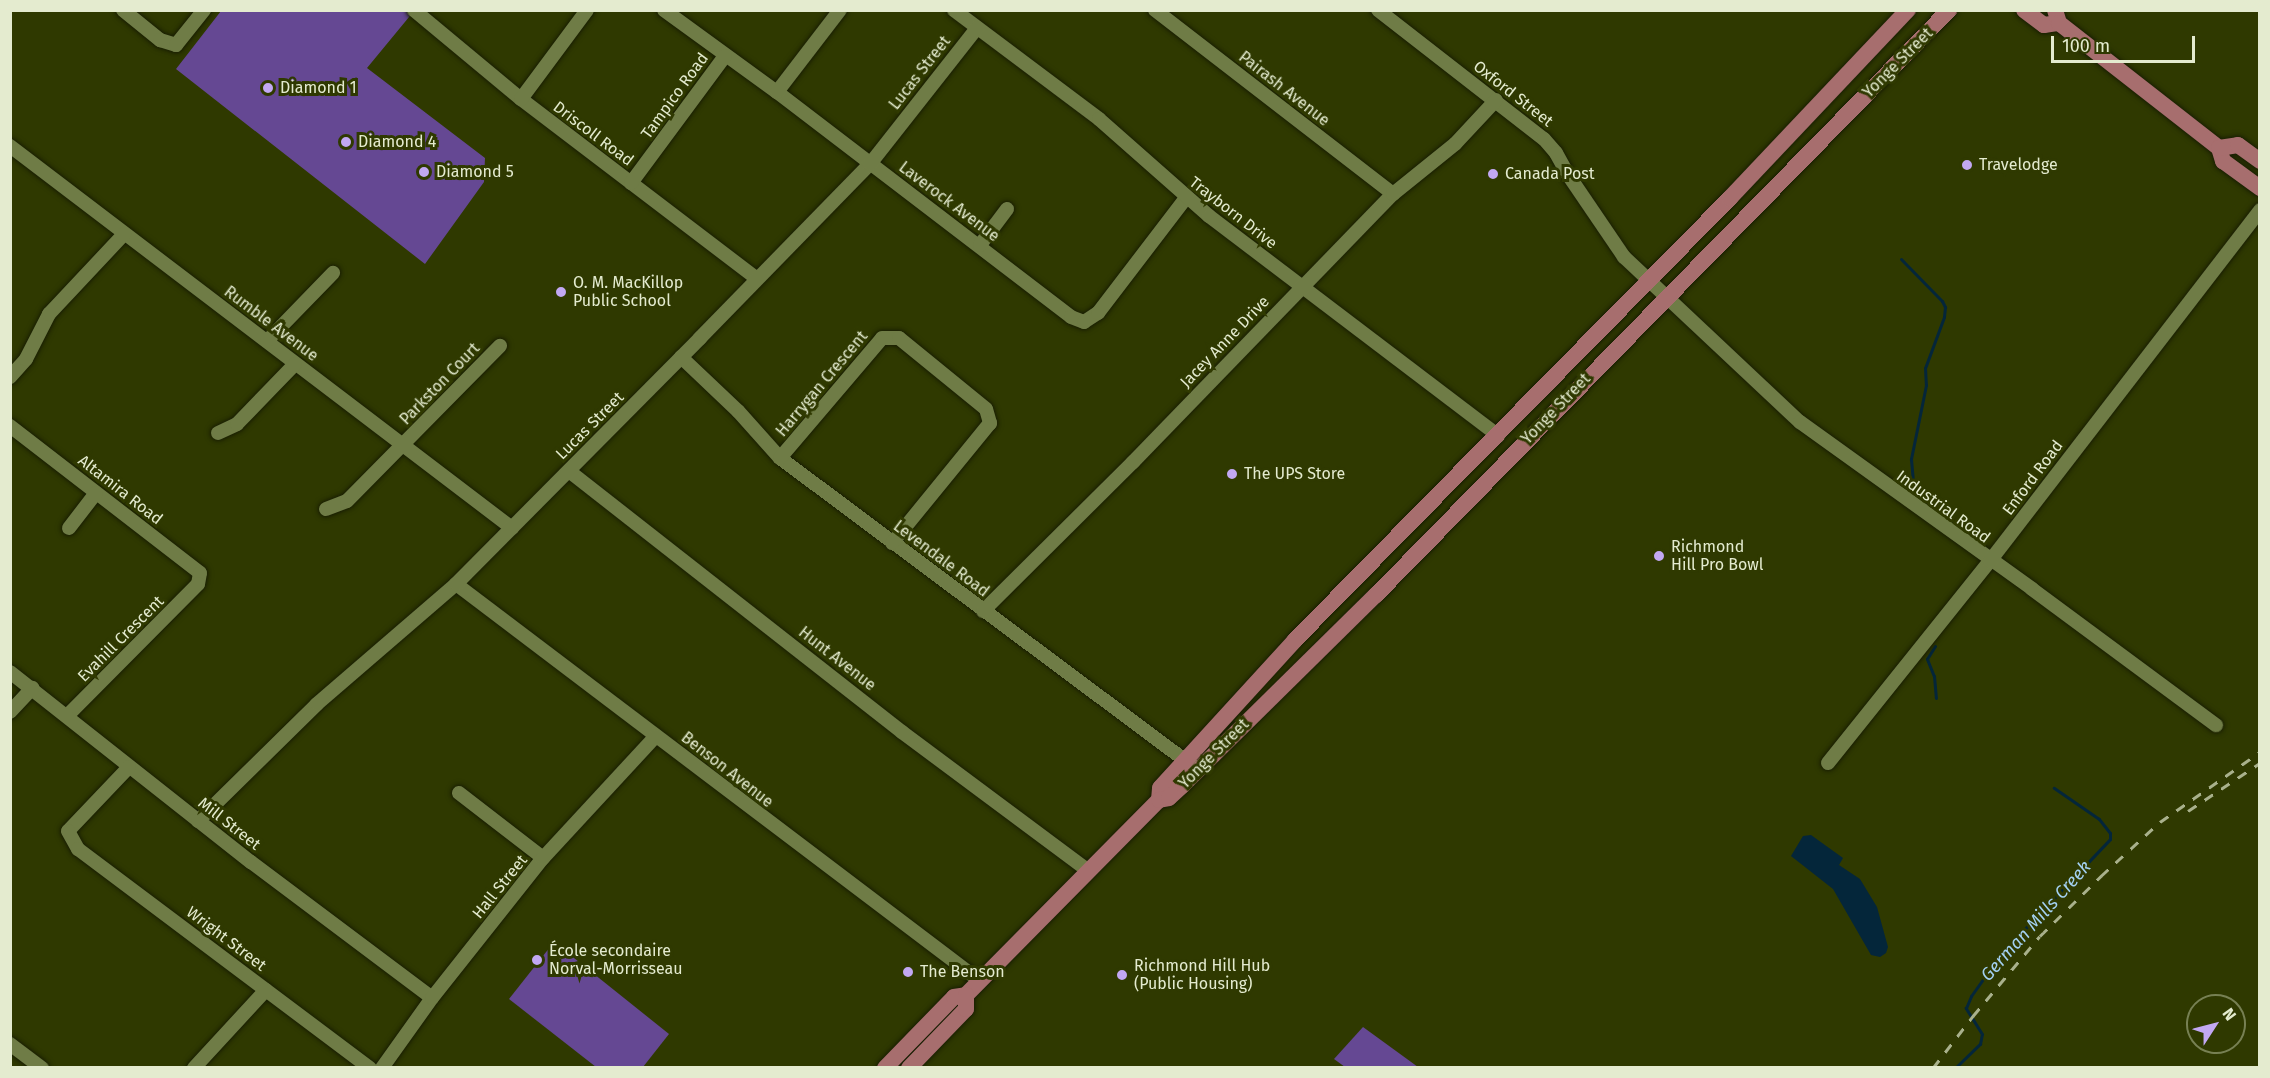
<!DOCTYPE html>
<html>
<head>
<meta charset="utf-8">
<style>
  body { margin:0 }
  #map { position:relative; width:2270px; height:1078px; overflow:hidden; background:#2f3900; font-family:"Fira Sans",sans-serif }
  div>[style] { position:absolute }
  .green>* { inset:0; background:#654893 }
  .water>* { inset:0; background:#04263a }
  .stream>* { height:3px; margin:-1.5px; padding:0 1.5px; transform-origin:1.5px; border-radius:1.5px; background:#04263a }
  .roads { filter:drop-shadow(0 0 2px #191e03) drop-shadow(0 0 2px #191e03) }
  .minor>* { height:14px; margin:-7px; padding:0 7px; transform-origin:7px; border-radius:7px; background:#6f7c46 }
  .major>* { height:16px; margin:-8px; padding:0 8px; transform-origin:8px; border-radius:8px; background:#a76e6e }
  .rail>* { height:3px; margin-top:-1.5px; transform-origin:0; background:repeating-linear-gradient(90deg,#a9b18c 0 10px,transparent 0 20px) }
  .dots>* { width:16px; height:16px; translate:-50% -50%; box-sizing:border-box; border:3px solid #2f3900; border-radius:50% }
  span { translate:-50% -50%; white-space:nowrap; text-align:center; line-height:1.15; -webkit-text-stroke:6px #2f3900; paint-order:stroke }
  .street-label { font-size:16px; color:#e4ebcf }
  .poi-label { font-size:16px; color:#e4ebcf }
  .left { translate:0 -50%; text-align:left }
  .water-label { font-size:18px; color:#a3d0f1; font-style:italic }
  .frame { position:absolute; inset:0; border:12px solid #e4ebcf; pointer-events:none }
  .north { position:absolute; left:2186px; top:994px; width:60px; height:60px; box-sizing:border-box; background:#2f3900; border:2px solid #778053; border-radius:50%; rotate:54deg; font-size:16px; font-weight:700; line-height:24px; text-align:center; color:#e4ebcf }
  .north::after { content:''; display:block; margin:auto; width:21px; height:27px; background:#c2a8f3; clip-path:polygon(50% 0,100% 100%,50% 72%,0 100%) }
  .scale { position:absolute; left:2051px; top:36px; width:144px; height:27px; box-sizing:border-box; border:3px solid #e4ebcf; border-top:0; padding-left:8px; font-size:18px; line-height:21px; white-space:nowrap; color:#e4ebcf; -webkit-text-stroke:4px #2f3900; paint-order:stroke }
</style>
</head>
<body>
<div id="map">
  <div class="green">
    <div style="clip-path:polygon(221px 11px,414px 11px,367px 68px,485px 158px,484px 182px,425px 264px,176px 69px)"></div>
    <div style="clip-path:polygon(554px 942px,669px 1034px,643px 1067px,596px 1067px,509px 999px)"></div>
    <div style="clip-path:polygon(1363px 1027px,1418px 1067px,1345px 1067px,1334px 1059px)"></div>
  </div>
  <div class="water">
    <div style="clip-path:polygon(1811px 835px,1843px 858px,1839px 865px,1860px 879px,1877px 907px,1888px 947px,1886px 953px,1880px 957px,1871px 955px,1833px 889px,1791px 856px,1803px 836px)"></div>
  </div>
  <div class="stream">
    <div style="left:1901px;top:259px;width:59px;rotate:45.7deg"></div>
    <div style="left:1942px;top:301px;width:7px;rotate:63deg"></div>
    <div style="left:1945px;top:307px;width:10px;rotate:96deg"></div>
    <div style="left:1944px;top:317px;width:54px;rotate:110.4deg"></div>
    <div style="left:1925px;top:368px;width:17px;rotate:87deg"></div>
    <div style="left:1926px;top:385px;width:76px;rotate:101.5deg"></div>
    <div style="left:1911px;top:459px;width:33px;rotate:85deg"></div>
    <div style="left:1935px;top:646px;width:15px;rotate:122deg"></div>
    <div style="left:1927px;top:659px;width:18px;rotate:68deg"></div>
    <div style="left:1934px;top:676px;width:22px;rotate:85deg"></div>
    <div style="left:1955px;top:1068px;width:35px;rotate:-44deg"></div>
    <div style="left:1980px;top:1044px;width:10px;rotate:-79deg"></div>
    <div style="left:1982px;top:1034px;width:31px;rotate:-122deg"></div>
    <div style="left:1966px;top:1008px;width:13px;rotate:-67deg"></div>
    <div style="left:1971px;top:996px;width:52px;rotate:-54.5deg"></div>
    <div style="left:2001px;top:954px;width:158px;rotate:-46.5deg"></div>
    <div style="left:2110px;top:839px;width:6px;rotate:-90deg"></div>
    <div style="left:2110px;top:833px;width:18px;rotate:-128deg"></div>
    <div style="left:2099px;top:819px;width:55px;rotate:-145.4deg"></div>
  </div>
  <div class="roads">
    <div class="minor">
      <div style="left:123px;top:10px;width:48px;rotate:39deg"></div>
      <div style="left:160px;top:40px;width:17px;rotate:17deg"></div>
      <div style="left:176px;top:45px;width:45px;rotate:-51.3deg"></div>
      <div style="left:414px;top:10px;width:139px;rotate:39.8deg"></div>
      <div style="left:521px;top:99px;width:295px;rotate:37.3deg"></div>
      <div style="left:664px;top:10px;width:140px;rotate:36deg"></div>
      <div style="left:777px;top:92px;width:370px;rotate:37.4deg"></div>
      <div style="left:1071px;top:317px;width:14px;rotate:21deg"></div>
      <div style="left:1084px;top:322px;width:17px;rotate:-33deg"></div>
      <div style="left:1098px;top:313px;width:145px;rotate:-52.6deg"></div>
      <div style="left:954px;top:10px;width:181px;rotate:36.9deg"></div>
      <div style="left:1099px;top:119px;width:147px;rotate:41.4deg"></div>
      <div style="left:1209px;top:216px;width:363px;rotate:37.2deg"></div>
      <div style="left:1155px;top:10px;width:301px;rotate:37.7deg"></div>
      <div style="left:1378px;top:10px;width:210px;rotate:37.9deg"></div>
      <div style="left:1544px;top:139px;width:18px;rotate:49deg"></div>
      <div style="left:1556px;top:153px;width:26px;rotate:61deg"></div>
      <div style="left:1569px;top:176px;width:98px;rotate:55.8deg"></div>
      <div style="left:1624px;top:257px;width:241px;rotate:43.2deg"></div>
      <div style="left:1800px;top:422px;width:286px;rotate:35.7deg"></div>
      <div style="left:2032px;top:589px;width:229px;rotate:36.5deg"></div>
      <div style="left:777px;top:92px;width:103px;rotate:-52.5deg"></div>
      <div style="left:521px;top:99px;width:111px;rotate:-53.4deg"></div>
      <div style="left:10px;top:146px;width:631px;rotate:37.27deg"></div>
      <div style="left:631px;top:183px;width:158px;rotate:-53.5deg"></div>
      <div style="left:980px;top:245px;width:45px;rotate:-53.1deg"></div>
      <div style="left:267px;top:341px;width:95px;rotate:-45.9deg"></div>
      <div style="left:681px;top:357px;width:79px;rotate:43.5deg"></div>
      <div style="left:738px;top:411px;width:63px;rotate:48.2deg"></div>
      <div style="left:780px;top:458px;width:517px;rotate:36.74deg"></div>
      <div style="left:10px;top:377px;width:24px;rotate:-48deg"></div>
      <div style="left:26px;top:359px;width:51px;rotate:-62.9deg"></div>
      <div style="left:49px;top:314px;width:110px;rotate:-46.8deg"></div>
      <div style="left:10px;top:426px;width:240px;rotate:37.7deg"></div>
      <div style="left:200px;top:573px;width:11px;rotate:100deg"></div>
      <div style="left:198px;top:584px;width:186px;rotate:134.8deg"></div>
      <div style="left:218px;top:433px;width:21px;rotate:-25deg"></div>
      <div style="left:237px;top:424px;width:83px;rotate:-46deg"></div>
      <div style="left:780px;top:458px;width:157px;rotate:-49.6deg"></div>
      <div style="left:882px;top:338px;width:17px"></div>
      <div style="left:899px;top:338px;width:112px;rotate:39.2deg"></div>
      <div style="left:986px;top:409px;width:15px;rotate:74deg"></div>
      <div style="left:990px;top:423px;width:155px;rotate:129.2deg"></div>
      <div style="left:569px;top:471px;width:423px;rotate:38.1deg"></div>
      <div style="left:902px;top:732px;width:231px;rotate:36.7deg"></div>
      <div style="left:326px;top:509px;width:22px;rotate:-21deg"></div>
      <div style="left:347px;top:501px;width:218px;rotate:-45.4deg"></div>
      <div style="left:69px;top:528px;width:44px;rotate:-52.4deg"></div>
      <div style="left:456px;top:584px;width:657px;rotate:37.15deg"></div>
      <div style="left:983px;top:611px;width:211px;rotate:-44.8deg"></div>
      <div style="left:1133px;top:462px;width:373px;rotate:-45.9deg"></div>
      <div style="left:1393px;top:194px;width:80px;rotate:-38.9deg"></div>
      <div style="left:1455px;top:144px;width:60px;rotate:-47deg"></div>
      <div style="left:10px;top:672px;width:307px;rotate:38.3deg"></div>
      <div style="left:251px;top:862px;width:226px;rotate:36.9deg"></div>
      <div style="left:10px;top:712px;width:33px;rotate:-47deg"></div>
      <div style="left:1828px;top:763px;width:259px;rotate:-51.3deg"></div>
      <div style="left:1990px;top:561px;width:443px;rotate:-52.4deg"></div>
      <div style="left:129px;top:767px;width:88px;rotate:133.6deg"></div>
      <div style="left:68px;top:831px;width:21px;rotate:61deg"></div>
      <div style="left:78px;top:849px;width:365px;rotate:36.9deg"></div>
      <div style="left:459px;top:793px;width:106px;rotate:37.7deg"></div>
      <div style="left:198px;top:821px;width:167px;rotate:-44.5deg"></div>
      <div style="left:317px;top:704px;width:184px;rotate:-40.8deg"></div>
      <div style="left:456px;top:584px;width:346px;rotate:-45.2deg"></div>
      <div style="left:700px;top:338px;width:243px;rotate:-45.7deg"></div>
      <div style="left:870px;top:164px;width:173px;rotate:-51.8deg"></div>
      <div style="left:10px;top:1044px;width:40px;rotate:37deg"></div>
      <div style="left:194px;top:1068px;width:106px;rotate:-47.3deg"></div>
      <div style="left:382px;top:1068px;width:86px;rotate:-54.5deg"></div>
      <div style="left:432px;top:998px;width:179px;rotate:-51.6deg"></div>
      <div style="left:543px;top:858px;width:166px;rotate:-47.2deg"></div>
    </div>
    <div class="major">
      <div style="left:2024px;top:10px;width:25px;rotate:37deg"></div>
      <div style="left:2044px;top:25px;width:15px;rotate:-8deg"></div>
      <div style="left:2055px;top:10px;width:14px;rotate:73deg"></div>
      <div style="left:2059px;top:23px;width:203px;rotate:38deg"></div>
      <div style="left:2219px;top:148px;width:14px;rotate:73deg"></div>
      <div style="left:2223px;top:161px;width:46px;rotate:36.1deg"></div>
      <div style="left:2219px;top:148px;width:19px;rotate:-9deg"></div>
      <div style="left:2238px;top:145px;width:27px;rotate:36deg"></div>
      <div style="left:1159px;top:800px;width:12px;rotate:-85deg"></div>
      <div style="left:1160px;top:788px;width:200px;rotate:-47.6deg"></div>
      <div style="left:1295px;top:640px;width:620px;rotate:-45.46deg"></div>
      <div style="left:1730px;top:198px;width:259px;rotate:-46.6deg"></div>
      <div style="left:885px;top:1068px;width:99px;rotate:-45.8deg"></div>
      <div style="left:954px;top:997px;width:12px;rotate:-9deg"></div>
      <div style="left:966px;top:995px;width:274px;rotate:-45.3deg"></div>
      <div style="left:1159px;top:800px;width:10px;rotate:-11deg"></div>
      <div style="left:1169px;top:798px;width:19px;rotate:-43deg"></div>
      <div style="left:1183px;top:785px;width:271px;rotate:-44.6deg"></div>
      <div style="left:1376px;top:595px;width:819px;rotate:-45.59deg"></div>
      <div style="left:909px;top:1068px;width:82px;rotate:-46deg"></div>
      <div style="left:966px;top:1009px;width:14px;rotate:-90deg"></div>
    </div>
  </div>
  <div class="rail">
    <div style="left:2188px;top:811px;width:87px;rotate:-33.7deg"></div>
    <div style="left:1933px;top:1068px;width:66px;rotate:-52.4deg"></div>
    <div style="left:1973px;top:1016px;width:104px;rotate:-50.1deg"></div>
    <div style="left:2040px;top:936px;width:86px;rotate:-44.5deg"></div>
    <div style="left:2101px;top:876px;width:80px;rotate:-42.5deg"></div>
    <div style="left:2160px;top:822px;width:122px;rotate:-35deg"></div>
  </div>
  <div class="dots">
    <div style="left:268px;top:88px;background:#c2a8f3"></div>
    <div style="left:346px;top:142px;background:#c2a8f3"></div>
    <div style="left:1967px;top:165px;background:#c2a8f3"></div>
    <div style="left:424px;top:172px;background:#c2a8f3"></div>
    <div style="left:1493px;top:174px;background:#c2a8f3"></div>
    <div style="left:561px;top:292px;background:#c2a8f3"></div>
    <div style="left:1232px;top:474px;background:#c2a8f3"></div>
    <div style="left:1659px;top:556px;background:#c2a8f3"></div>
    <div style="left:537px;top:960px;background:#c2a8f3"></div>
    <div style="left:908px;top:972px;background:#c2a8f3"></div>
    <div style="left:1122px;top:975px;background:#c2a8f3"></div>
  </div>
  <div class="street-label">
    <span style="left:1898px;top:63px;rotate:-45deg">Yonge Street</span>
    <span style="left:920px;top:73px;rotate:-52deg">Lucas Street</span>
    <span style="left:1284px;top:89px;rotate:38deg">Pairash Avenue</span>
    <span style="left:1513px;top:94px;rotate:38deg">Oxford Street</span>
    <span style="left:675px;top:96px;rotate:-54deg">Tampico Road</span>
    <span style="left:593px;top:134px;rotate:37deg">Driscoll Road</span>
    <span style="left:949px;top:202px;rotate:37deg">Laverock Avenue</span>
    <span style="left:1233px;top:213px;rotate:38deg">Trayborn Drive</span>
    <span style="left:271px;top:324px;rotate:37deg">Rumble Avenue</span>
    <span style="left:1225px;top:342px;rotate:-46deg">Jacey Anne Drive</span>
    <span style="left:440px;top:384px;rotate:-46deg">Parkston Court</span>
    <span style="left:822px;top:384px;rotate:-50deg">Harrygan Crescent</span>
    <span style="left:1556px;top:409px;rotate:-46deg">Yonge Street</span>
    <span style="left:590px;top:426px;rotate:-45deg">Lucas Street</span>
    <span style="left:2033px;top:478px;rotate:-53deg">Enford Road</span>
    <span style="left:120px;top:490px;rotate:38deg">Altamira Road</span>
    <span style="left:1943px;top:507px;rotate:36deg">Industrial Road</span>
    <span style="left:941px;top:559px;rotate:37deg">Levendale Road</span>
    <span style="left:121px;top:639px;rotate:-45deg">Evahill Crescent</span>
    <span style="left:837px;top:659px;rotate:38deg">Hunt Avenue</span>
    <span style="left:1214px;top:754px;rotate:-45deg">Yonge Street</span>
    <span style="left:727px;top:770px;rotate:38deg">Benson Avenue</span>
    <span style="left:229px;top:824px;rotate:38deg">Mill Street</span>
    <span style="left:500px;top:887px;rotate:-51deg">Hall Street</span>
    <span style="left:226px;top:939px;rotate:37deg">Wright Street</span>
  </div>
  <div class="poi-label">
    <span class="left" style="left:280px;top:88px">Diamond 1</span>
    <span class="left" style="left:358px;top:142px">Diamond 4</span>
    <span class="left" style="left:1979px;top:165px">Travelodge</span>
    <span class="left" style="left:436px;top:172px">Diamond 5</span>
    <span class="left" style="left:1505px;top:174px">Canada Post</span>
    <span class="left" style="left:573px;top:292px">O. M. MacKillop<br>Public School</span>
    <span class="left" style="left:1244px;top:474px">The UPS Store</span>
    <span class="left" style="left:1671px;top:556px">Richmond<br>Hill Pro Bowl</span>
    <span class="left" style="left:549px;top:960px">École secondaire<br>Norval-Morrisseau</span>
    <span class="left" style="left:1134px;top:975px">Richmond Hill Hub<br>(Public Housing)</span>
    <span class="left" style="left:920px;top:972px">The Benson</span>
  </div>
  <div class="water-label">
    <span style="left:2036px;top:921px;rotate:-48deg">German Mills Creek</span>
  </div>
  <div class="frame"></div>
  <div class="north">N</div>
  <div class="scale">100 m</div>
</div>
</body>
</html>
